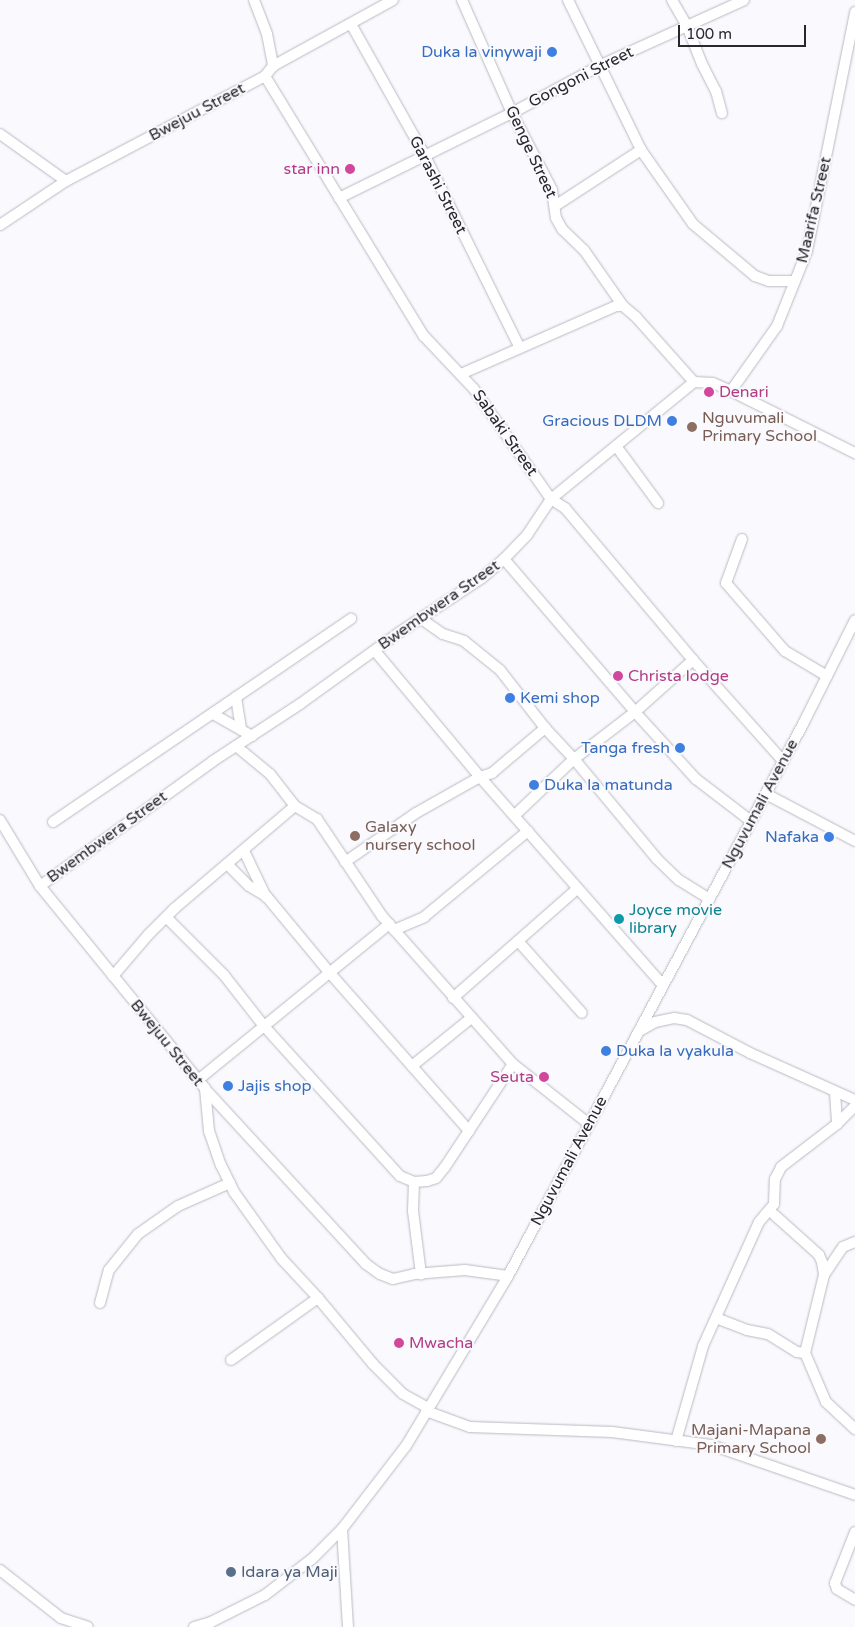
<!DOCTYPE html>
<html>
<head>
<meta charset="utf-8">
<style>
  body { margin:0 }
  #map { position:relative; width:855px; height:1627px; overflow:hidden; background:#f9f9fe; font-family:"Varela Round",sans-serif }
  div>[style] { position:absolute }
  .roads { filter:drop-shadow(0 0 1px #b9bac2) drop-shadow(0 0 1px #b9bac2) }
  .minor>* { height:10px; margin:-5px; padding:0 5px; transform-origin:5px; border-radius:5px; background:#fff }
  .dots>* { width:14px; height:14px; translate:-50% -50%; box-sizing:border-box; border:2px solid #f9f9fe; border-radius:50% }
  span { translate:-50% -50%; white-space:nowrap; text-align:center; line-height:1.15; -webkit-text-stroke:4px #f9f9fe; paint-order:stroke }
  .shop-label { font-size:16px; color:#366cbe }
  .right { translate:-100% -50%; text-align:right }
  .left { translate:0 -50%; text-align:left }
  .street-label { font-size:16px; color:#28282b }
  .hotel-label { font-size:16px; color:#b23c85 }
  .education-label { font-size:16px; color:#785e54 }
  .culture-label { font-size:16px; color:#0d838f }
  .service-label { font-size:16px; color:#4e5e75 }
  .scale { position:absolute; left:678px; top:25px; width:128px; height:22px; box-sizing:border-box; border:2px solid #28282b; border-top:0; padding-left:6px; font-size:15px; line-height:18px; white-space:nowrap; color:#28282b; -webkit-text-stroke:4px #f9f9fe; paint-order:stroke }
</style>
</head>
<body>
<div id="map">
  <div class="roads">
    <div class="minor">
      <div style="left:254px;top:0;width:36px;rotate:69deg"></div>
      <div style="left:267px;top:34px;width:33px;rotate:79deg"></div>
      <div style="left:462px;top:0;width:124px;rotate:66.1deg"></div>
      <div style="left:512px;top:113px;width:87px;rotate:62.5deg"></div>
      <div style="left:552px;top:190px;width:28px;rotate:82deg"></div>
      <div style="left:556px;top:218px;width:13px;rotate:61deg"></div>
      <div style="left:562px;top:229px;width:30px;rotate:44deg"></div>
      <div style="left:584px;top:250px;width:68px;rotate:55.1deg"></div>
      <div style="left:623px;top:306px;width:17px;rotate:40deg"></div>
      <div style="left:636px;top:317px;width:87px;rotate:48.3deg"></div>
      <div style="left:568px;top:0;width:167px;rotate:64deg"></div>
      <div style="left:641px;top:150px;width:90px;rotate:54.9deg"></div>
      <div style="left:693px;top:224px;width:81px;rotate:40deg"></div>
      <div style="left:755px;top:276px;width:15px;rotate:20deg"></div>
      <div style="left:769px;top:281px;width:26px"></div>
      <div style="left:672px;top:0;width:30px;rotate:60deg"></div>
      <div style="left:687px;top:26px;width:41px;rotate:68.5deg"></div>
      <div style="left:702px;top:64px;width:30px;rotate:63deg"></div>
      <div style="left:716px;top:91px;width:23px;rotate:75deg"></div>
      <div style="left:351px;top:24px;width:151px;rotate:60.7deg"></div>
      <div style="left:425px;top:156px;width:214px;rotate:63.7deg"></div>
      <div style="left:265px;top:76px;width:305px;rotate:58.6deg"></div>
      <div style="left:424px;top:336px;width:73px;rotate:46.7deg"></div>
      <div style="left:474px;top:389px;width:134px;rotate:55deg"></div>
      <div style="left:551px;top:499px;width:17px;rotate:33deg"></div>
      <div style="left:565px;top:508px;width:199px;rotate:49.9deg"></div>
      <div style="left:693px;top:660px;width:135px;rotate:48.3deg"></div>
      <div style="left:0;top:134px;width:81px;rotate:35.5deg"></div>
      <div style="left:339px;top:198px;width:193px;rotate:-26.2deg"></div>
      <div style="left:512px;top:113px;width:101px;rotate:-28.3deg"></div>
      <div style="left:601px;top:65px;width:157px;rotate:-24.4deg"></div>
      <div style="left:555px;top:206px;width:103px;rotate:-33.1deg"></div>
      <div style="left:0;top:225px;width:79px;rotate:-33.7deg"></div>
      <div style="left:66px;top:181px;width:225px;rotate:-27.8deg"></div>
      <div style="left:265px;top:76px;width:13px;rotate:-51deg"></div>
      <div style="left:273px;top:66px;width:137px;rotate:-28.8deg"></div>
      <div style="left:461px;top:374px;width:169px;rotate:-23.7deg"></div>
      <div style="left:616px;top:306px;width:7px"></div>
      <div style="left:731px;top:391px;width:80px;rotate:-54.7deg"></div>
      <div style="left:777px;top:326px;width:81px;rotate:-68.2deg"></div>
      <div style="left:807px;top:251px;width:244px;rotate:-78.6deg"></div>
      <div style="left:616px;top:446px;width:71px;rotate:53.6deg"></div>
      <div style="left:742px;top:539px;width:47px;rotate:110deg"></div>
      <div style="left:726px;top:583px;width:90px;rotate:49.1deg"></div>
      <div style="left:785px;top:651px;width:49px;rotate:30.8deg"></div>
      <div style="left:504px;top:559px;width:201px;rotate:49.4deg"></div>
      <div style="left:635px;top:712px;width:91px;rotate:47.7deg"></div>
      <div style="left:696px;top:779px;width:69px;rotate:37.4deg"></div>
      <div style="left:420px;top:618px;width:28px;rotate:35deg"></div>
      <div style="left:443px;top:634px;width:22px;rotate:18deg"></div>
      <div style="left:464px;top:641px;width:46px;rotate:38.9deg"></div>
      <div style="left:500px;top:670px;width:73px;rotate:52.2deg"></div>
      <div style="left:545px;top:728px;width:42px;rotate:46.9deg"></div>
      <div style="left:574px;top:759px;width:130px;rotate:50.3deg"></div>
      <div style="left:657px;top:859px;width:30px;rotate:44deg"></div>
      <div style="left:679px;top:880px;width:36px;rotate:32deg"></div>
      <div style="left:375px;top:651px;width:164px;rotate:50.2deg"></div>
      <div style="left:480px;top:777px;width:277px;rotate:48.7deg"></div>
      <div style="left:236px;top:697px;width:33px;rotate:81deg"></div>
      <div style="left:213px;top:714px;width:45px;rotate:29.4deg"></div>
      <div style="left:236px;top:746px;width:44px;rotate:39.5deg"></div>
      <div style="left:270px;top:774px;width:41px;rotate:52deg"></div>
      <div style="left:295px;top:806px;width:26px;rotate:31deg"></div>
      <div style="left:317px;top:819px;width:117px;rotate:56.2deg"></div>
      <div style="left:382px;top:916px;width:198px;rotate:48.5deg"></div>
      <div style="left:513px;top:1064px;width:97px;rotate:38.3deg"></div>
      <div style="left:766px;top:794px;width:101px;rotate:27.8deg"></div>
      <div style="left:515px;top:815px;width:81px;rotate:-43.5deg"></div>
      <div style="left:574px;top:759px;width:77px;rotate:-37.6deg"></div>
      <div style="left:635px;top:712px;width:78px;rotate:-41.9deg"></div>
      <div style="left:0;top:820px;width:77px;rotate:58.8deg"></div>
      <div style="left:40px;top:886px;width:261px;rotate:50.8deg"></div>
      <div style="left:205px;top:1088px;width:43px;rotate:84.7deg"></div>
      <div style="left:209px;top:1131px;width:36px;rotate:71deg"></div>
      <div style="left:221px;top:1165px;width:30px;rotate:64deg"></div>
      <div style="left:234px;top:1192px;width:81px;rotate:54.5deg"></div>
      <div style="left:281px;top:1258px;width:54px;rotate:47.2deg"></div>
      <div style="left:318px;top:1298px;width:86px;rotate:50.2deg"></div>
      <div style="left:373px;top:1364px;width:42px;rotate:45deg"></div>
      <div style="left:403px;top:1394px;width:29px;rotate:29deg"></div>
      <div style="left:53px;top:822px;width:361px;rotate:-34.3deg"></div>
      <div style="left:244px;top:851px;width:51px;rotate:64.4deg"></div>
      <div style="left:345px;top:862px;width:86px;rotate:-34.6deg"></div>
      <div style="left:416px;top:813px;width:73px;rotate:-29.4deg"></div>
      <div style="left:480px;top:777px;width:13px;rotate:-18deg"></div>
      <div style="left:492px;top:773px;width:70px;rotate:-40.3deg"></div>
      <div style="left:227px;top:864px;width:31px;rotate:45deg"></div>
      <div style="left:249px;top:886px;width:21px;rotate:31deg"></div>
      <div style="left:267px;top:897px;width:97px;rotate:50.4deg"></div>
      <div style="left:329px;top:972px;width:212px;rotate:48.6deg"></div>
      <div style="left:40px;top:886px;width:213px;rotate:-35.8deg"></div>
      <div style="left:213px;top:761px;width:104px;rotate:-33.2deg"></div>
      <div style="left:300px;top:704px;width:123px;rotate:-35.8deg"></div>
      <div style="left:400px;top:632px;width:98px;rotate:-33.4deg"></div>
      <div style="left:482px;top:578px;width:29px;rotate:-41deg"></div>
      <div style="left:504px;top:559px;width:33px;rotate:-46deg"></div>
      <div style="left:527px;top:535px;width:43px;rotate:-56.3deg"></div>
      <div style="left:551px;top:499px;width:185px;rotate:-39.3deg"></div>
      <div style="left:694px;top:382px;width:19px;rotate:3deg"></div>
      <div style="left:713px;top:383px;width:20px;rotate:24deg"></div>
      <div style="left:731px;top:391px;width:139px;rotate:26.6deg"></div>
      <div style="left:167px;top:918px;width:81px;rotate:45deg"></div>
      <div style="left:224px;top:975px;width:63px;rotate:52deg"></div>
      <div style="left:263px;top:1025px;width:204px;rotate:47.8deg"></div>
      <div style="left:400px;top:1176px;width:15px;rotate:23deg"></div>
      <div style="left:414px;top:1182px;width:13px;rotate:-4deg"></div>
      <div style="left:427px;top:1181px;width:9px;rotate:-18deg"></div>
      <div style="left:436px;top:1178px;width:14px;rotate:-51deg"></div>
      <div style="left:445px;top:1167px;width:123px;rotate:-56.6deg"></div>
      <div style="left:394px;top:930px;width:33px;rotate:-23deg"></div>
      <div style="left:424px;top:917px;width:135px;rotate:-39.6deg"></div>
      <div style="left:518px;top:941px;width:96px;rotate:48.4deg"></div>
      <div style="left:113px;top:976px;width:54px;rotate:-49.5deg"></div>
      <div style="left:148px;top:935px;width:38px;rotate:-45deg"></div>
      <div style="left:175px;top:908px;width:157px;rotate:-40.4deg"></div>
      <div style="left:453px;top:998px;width:165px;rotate:-41.3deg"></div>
      <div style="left:638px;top:1032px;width:20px;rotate:-30deg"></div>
      <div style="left:655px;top:1022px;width:19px;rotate:-12deg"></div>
      <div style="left:674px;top:1018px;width:13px;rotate:9deg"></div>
      <div style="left:687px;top:1020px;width:71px;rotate:27.6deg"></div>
      <div style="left:750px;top:1053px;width:115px;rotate:24.1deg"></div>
      <div style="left:412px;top:1066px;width:76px;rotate:-39.1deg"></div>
      <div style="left:198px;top:1080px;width:247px;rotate:-39.2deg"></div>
      <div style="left:205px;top:1089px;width:238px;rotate:47.4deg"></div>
      <div style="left:366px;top:1264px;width:17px;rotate:36deg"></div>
      <div style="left:380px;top:1274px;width:14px;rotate:21deg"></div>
      <div style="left:393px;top:1279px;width:22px;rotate:-13deg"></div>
      <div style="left:414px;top:1274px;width:51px;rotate:-4.5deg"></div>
      <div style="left:465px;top:1270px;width:43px;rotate:7.9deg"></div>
      <div style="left:835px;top:1093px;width:31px;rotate:86deg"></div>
      <div style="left:414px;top:1182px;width:29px;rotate:92deg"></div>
      <div style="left:413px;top:1211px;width:64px;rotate:82.8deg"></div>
      <div style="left:770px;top:1211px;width:66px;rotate:41.9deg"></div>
      <div style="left:819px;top:1255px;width:8px;rotate:67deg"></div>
      <div style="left:822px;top:1262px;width:13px;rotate:81deg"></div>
      <div style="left:824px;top:1275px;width:80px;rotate:103.7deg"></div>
      <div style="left:805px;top:1353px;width:53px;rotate:66.8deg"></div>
      <div style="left:826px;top:1402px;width:40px;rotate:43deg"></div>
      <div style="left:824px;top:1275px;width:34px;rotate:-56deg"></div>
      <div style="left:843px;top:1247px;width:13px;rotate:-23deg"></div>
      <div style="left:100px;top:1303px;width:34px;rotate:-75deg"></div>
      <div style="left:109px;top:1270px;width:46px;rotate:-51.1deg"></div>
      <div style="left:138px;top:1234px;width:49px;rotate:-35deg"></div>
      <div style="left:178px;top:1206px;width:57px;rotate:-23.9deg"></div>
      <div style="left:716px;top:1318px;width:33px;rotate:21deg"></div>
      <div style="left:747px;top:1330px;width:21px;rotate:11deg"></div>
      <div style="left:768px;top:1334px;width:34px;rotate:32deg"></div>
      <div style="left:797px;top:1352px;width:8px;rotate:7deg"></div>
      <div style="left:231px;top:1360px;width:107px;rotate:-35.5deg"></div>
      <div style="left:426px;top:1411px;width:47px;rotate:20deg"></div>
      <div style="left:470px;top:1427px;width:142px;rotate:2deg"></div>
      <div style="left:612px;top:1432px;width:100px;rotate:7.5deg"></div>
      <div style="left:711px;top:1445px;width:152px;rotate:19.1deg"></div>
      <div style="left:676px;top:1441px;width:99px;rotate:-74.1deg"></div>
      <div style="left:703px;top:1346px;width:136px;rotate:-65.7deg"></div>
      <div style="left:759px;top:1222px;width:23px;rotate:-50deg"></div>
      <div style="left:774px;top:1204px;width:25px;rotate:-88deg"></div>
      <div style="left:775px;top:1179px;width:13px;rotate:-63deg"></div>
      <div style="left:781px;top:1167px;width:71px;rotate:-37.5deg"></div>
      <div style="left:837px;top:1124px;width:25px;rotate:-45deg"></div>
      <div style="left:342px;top:1529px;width:98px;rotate:86.5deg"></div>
      <div style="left:855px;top:1532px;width:55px;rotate:111.4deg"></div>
      <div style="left:835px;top:1583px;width:6px;rotate:72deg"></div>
      <div style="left:837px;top:1589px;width:21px;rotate:31deg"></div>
      <div style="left:0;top:1570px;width:78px;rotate:38.2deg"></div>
      <div style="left:61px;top:1618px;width:28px;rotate:18deg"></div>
      <div style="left:194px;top:1627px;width:18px;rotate:-16deg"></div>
      <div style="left:211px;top:1622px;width:60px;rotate:-26.6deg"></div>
      <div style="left:265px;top:1595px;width:59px;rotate:-37.5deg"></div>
      <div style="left:312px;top:1559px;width:42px;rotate:-45deg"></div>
      <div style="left:342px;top:1529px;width:105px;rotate:-52.4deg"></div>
      <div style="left:406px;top:1446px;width:198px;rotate:-59deg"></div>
      <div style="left:508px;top:1276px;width:626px;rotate:-61.88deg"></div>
      <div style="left:803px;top:724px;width:116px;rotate:-63.4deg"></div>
    </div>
  </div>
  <div class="dots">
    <div style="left:552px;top:52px;background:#3f7fe0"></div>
    <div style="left:350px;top:169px;background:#d1479c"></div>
    <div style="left:709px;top:392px;background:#d1479c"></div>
    <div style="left:672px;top:421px;background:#3f7fe0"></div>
    <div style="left:692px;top:427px;background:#8d6e63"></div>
    <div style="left:618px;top:676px;background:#d1479c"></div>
    <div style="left:510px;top:698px;background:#3f7fe0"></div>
    <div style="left:680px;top:748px;background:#3f7fe0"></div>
    <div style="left:534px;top:785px;background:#3f7fe0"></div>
    <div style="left:355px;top:836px;background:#8d6e63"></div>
    <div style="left:829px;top:837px;background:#3f7fe0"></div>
    <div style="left:619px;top:919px;background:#0f9aa8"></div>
    <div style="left:606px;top:1051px;background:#3f7fe0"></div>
    <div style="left:544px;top:1077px;background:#d1479c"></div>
    <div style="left:228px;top:1086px;background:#3f7fe0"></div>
    <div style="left:399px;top:1343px;background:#d1479c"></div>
    <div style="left:821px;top:1439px;background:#8d6e63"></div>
    <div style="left:231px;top:1572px;background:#5c6f8a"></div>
  </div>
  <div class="shop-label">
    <span class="right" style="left:542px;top:52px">Duka la vinywaji</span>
    <span class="right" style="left:662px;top:421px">Gracious DLDM</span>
    <span class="left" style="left:520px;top:698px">Kemi shop</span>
    <span class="right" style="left:670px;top:748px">Tanga fresh</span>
    <span class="left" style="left:544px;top:785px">Duka la matunda</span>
    <span class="right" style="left:819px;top:837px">Nafaka</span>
    <span class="left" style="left:616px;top:1051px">Duka la vyakula</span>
    <span class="left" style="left:238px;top:1086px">Jajis shop</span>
  </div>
  <div class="street-label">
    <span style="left:581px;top:77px;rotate:-27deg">Gongoni Street</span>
    <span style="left:197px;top:112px;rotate:-28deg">Bwejuu Street</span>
    <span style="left:531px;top:152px;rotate:65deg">Genge Street</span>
    <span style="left:438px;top:185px;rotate:63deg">Garashi Street</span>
    <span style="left:814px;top:210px;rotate:-77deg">Maarifa Street</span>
    <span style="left:505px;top:433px;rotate:55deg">Sabaki Street</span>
    <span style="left:439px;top:605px;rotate:-35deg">Bwembwera Street</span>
    <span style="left:760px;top:804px;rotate:-62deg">Nguvumali Avenue</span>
    <span style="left:107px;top:837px;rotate:-36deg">Bwembwera Street</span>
    <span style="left:167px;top:1043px;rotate:51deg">Bwejuu Street</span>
    <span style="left:569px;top:1161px;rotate:-62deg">Nguvumali Avenue</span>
  </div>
  <div class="hotel-label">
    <span class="right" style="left:340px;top:169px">star inn</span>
    <span class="left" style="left:719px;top:392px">Denari</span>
    <span class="left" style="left:628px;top:676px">Christa lodge</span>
    <span class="right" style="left:534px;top:1077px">Seuta</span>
    <span class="left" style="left:409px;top:1343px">Mwacha</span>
  </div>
  <div class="education-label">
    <span class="left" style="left:702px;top:427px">Nguvumali<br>Primary School</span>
    <span class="left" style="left:365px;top:836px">Galaxy<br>nursery school</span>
    <span class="right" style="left:811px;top:1439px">Majani-Mapana<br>Primary School</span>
  </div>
  <div class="culture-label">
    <span class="left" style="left:629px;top:919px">Joyce movie<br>library</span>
  </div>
  <div class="service-label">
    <span class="left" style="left:241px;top:1572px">Idara ya Maji</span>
  </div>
  <div class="scale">100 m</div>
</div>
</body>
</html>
